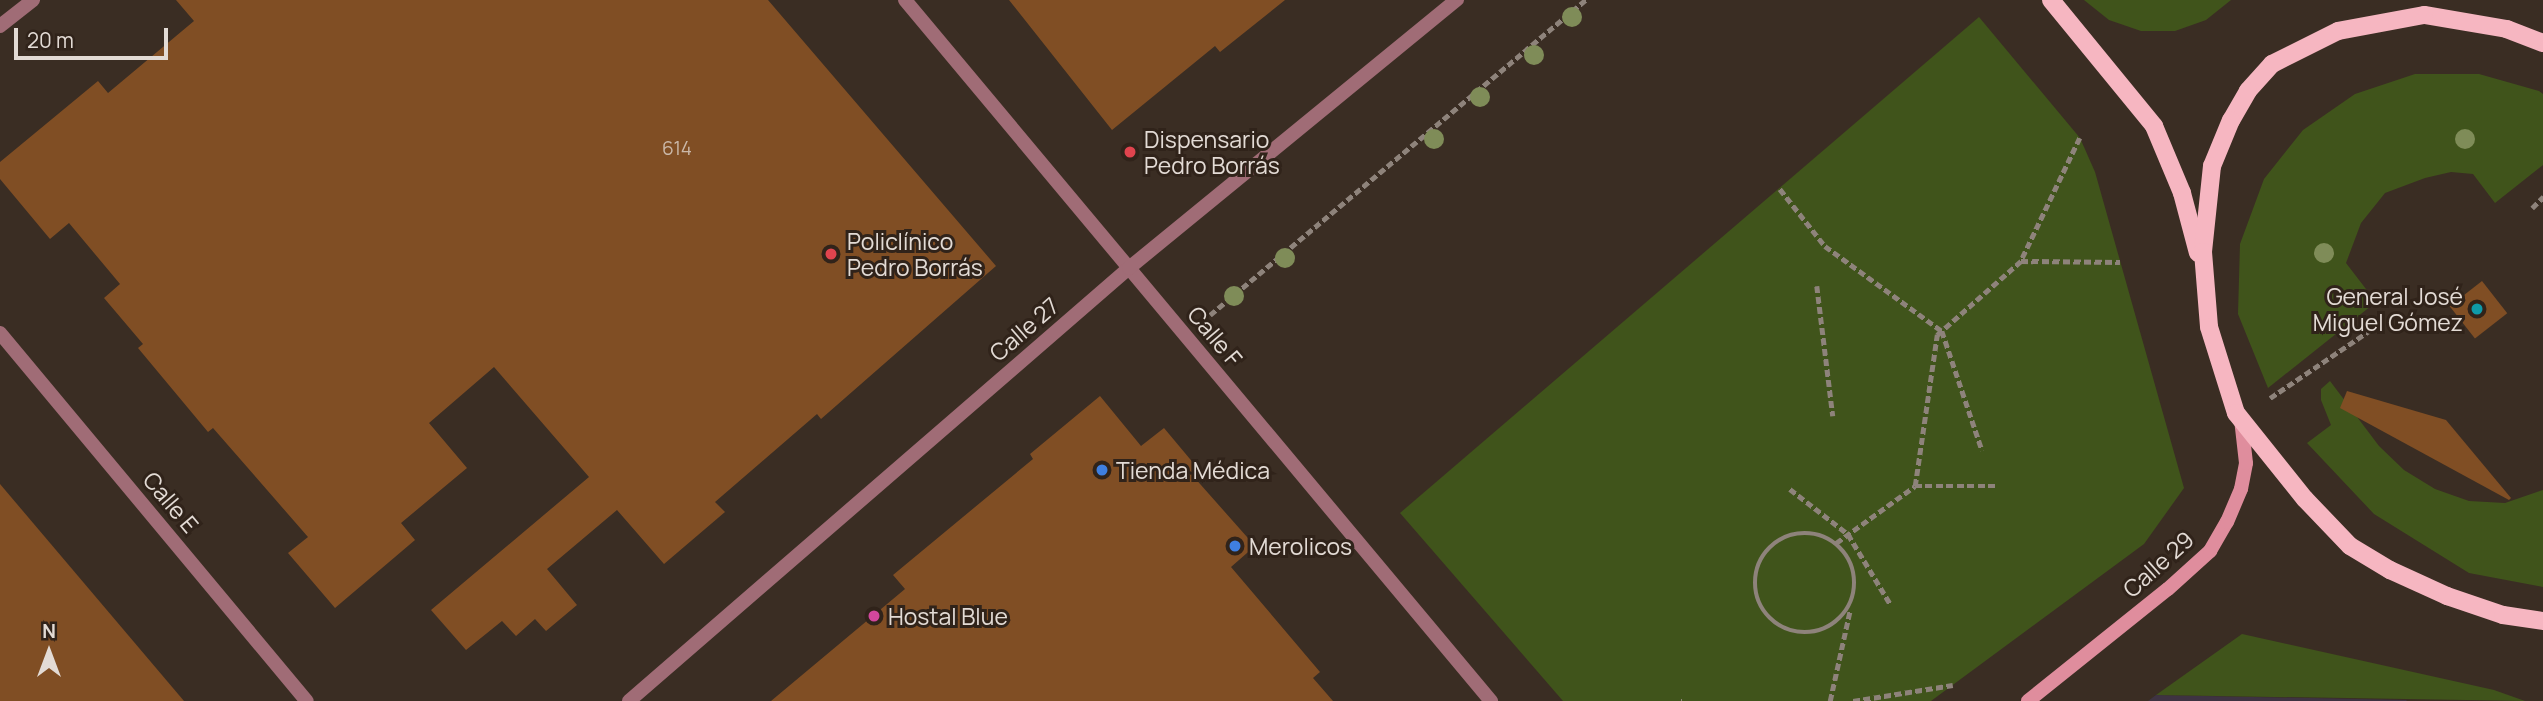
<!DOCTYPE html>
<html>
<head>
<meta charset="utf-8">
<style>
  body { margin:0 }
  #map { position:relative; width:2543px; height:701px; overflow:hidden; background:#3a2d23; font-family:Manrope,sans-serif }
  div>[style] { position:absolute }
  .medical>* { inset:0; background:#3e3342 }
  .green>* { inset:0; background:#40541b }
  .building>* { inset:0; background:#804e24; transform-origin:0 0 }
  .path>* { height:4.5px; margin-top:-2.25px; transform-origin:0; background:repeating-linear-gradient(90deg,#8e837b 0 7px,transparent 0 10.5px) }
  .path>.ring { margin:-2.25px; padding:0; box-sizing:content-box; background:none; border:4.5px solid #8e837b; border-radius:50% }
  .street>* { height:14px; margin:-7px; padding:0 7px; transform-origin:7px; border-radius:7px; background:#a06c76 }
  .secondary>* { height:14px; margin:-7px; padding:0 7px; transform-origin:7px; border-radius:7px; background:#df8d9d }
  .primary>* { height:18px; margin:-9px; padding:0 9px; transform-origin:9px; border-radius:9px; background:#f6b6c1 }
  .trees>* { width:20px; height:20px; margin:-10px; border-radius:50%; background:#7f8c58 }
  .dots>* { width:19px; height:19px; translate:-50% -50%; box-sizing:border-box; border:4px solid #30231a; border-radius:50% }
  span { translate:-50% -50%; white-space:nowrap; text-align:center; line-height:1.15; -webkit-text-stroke:6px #30231a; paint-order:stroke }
  .number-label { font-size:19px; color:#cab8a9 }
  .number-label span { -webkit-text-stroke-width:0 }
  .poi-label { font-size:23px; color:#e3dbd5 }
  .left { translate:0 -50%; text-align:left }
  .right { translate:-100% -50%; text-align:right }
  .street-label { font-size:23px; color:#e3dbd5 }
  .north { position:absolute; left:14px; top:617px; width:70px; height:70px; -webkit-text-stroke:5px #30231a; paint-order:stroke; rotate:0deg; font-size:19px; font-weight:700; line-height:28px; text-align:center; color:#e3dbd5 }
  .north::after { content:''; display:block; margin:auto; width:24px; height:32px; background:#e3dbd5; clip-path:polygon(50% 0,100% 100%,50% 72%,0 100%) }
  .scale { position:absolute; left:14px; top:28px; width:154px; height:32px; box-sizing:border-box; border:4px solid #e3dbd5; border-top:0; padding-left:9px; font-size:21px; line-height:24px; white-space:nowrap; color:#e3dbd5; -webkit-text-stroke:5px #30231a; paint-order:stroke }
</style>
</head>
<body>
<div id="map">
  <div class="medical">
    <div style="clip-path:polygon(2156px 695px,2406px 700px,2407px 701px,2148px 701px)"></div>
  </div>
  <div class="green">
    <div style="clip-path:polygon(2084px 0,2231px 0,2206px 20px,2175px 31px,2141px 31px,2109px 20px)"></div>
    <div style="clip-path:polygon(1979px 17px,2080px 138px,2095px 172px,2184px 488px,2144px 544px,1931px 701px,1563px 701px,1400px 513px)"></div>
    <div style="clip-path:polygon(2415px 74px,2479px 74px,2539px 91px,2543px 94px,2543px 165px,2495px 203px,2473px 174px,2451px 172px,2425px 178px,2385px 193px,2361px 223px,2346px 263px,2376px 302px,2268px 388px,2238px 314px,2240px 244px,2264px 179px,2303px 130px,2355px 94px)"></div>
    <div style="clip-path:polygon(2330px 381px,2379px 446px,2404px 470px,2435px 489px,2469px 501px,2505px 503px,2543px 490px,2543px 587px,2469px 573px,2374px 514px,2307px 443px,2331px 425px,2321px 400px,2321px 389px)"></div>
    <div style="clip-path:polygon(2242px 634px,2494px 690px,2525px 701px,2156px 695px)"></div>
  </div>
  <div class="building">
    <div style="clip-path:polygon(176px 0,768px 0,996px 266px,821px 419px,817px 414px,715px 502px,725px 512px,664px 564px,617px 510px,547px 569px,577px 605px,546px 631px,535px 619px,516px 636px,502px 621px,466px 650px,431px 610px,589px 477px,494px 367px,429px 423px,467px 468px,401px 523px,415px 540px,335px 608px,288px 553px,308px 537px,213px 428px,208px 432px,138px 348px,143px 344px,104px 298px,120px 284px,69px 223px,50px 239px,0 179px,0 162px,98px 81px,108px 93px,194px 21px)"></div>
    <div style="clip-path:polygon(1009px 0,1285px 0,1220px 52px,1215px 46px,1112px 130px)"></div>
    <div style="left:2482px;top:281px;width:41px;height:41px;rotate:52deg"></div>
    <div style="clip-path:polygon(2347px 391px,2446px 420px,2511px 498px,2509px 500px,2340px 408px)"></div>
    <div style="clip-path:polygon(1100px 396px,1141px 446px,1164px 428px,1200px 471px,1193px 476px,1255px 546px,1231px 567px,1320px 672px,1313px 678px,1333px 701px,771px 701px,905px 589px,893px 575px,1033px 459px,1030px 454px)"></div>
    <div style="clip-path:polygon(0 484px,184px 701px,0 701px)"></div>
  </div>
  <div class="path">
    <div style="left:2080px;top:138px;width:136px;rotate:115.6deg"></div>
    <div style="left:2021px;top:261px;width:99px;rotate:0.6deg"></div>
    <div style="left:1780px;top:189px;width:73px;rotate:51.7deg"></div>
    <div style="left:1825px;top:246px;width:145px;rotate:36deg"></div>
    <div style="left:1942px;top:331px;width:126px;rotate:71.4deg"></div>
    <div style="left:2532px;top:208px;width:16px;rotate:-45deg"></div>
    <div style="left:1817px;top:286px;width:131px;rotate:83deg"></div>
    <div style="left:1210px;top:315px;width:491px;rotate:-40deg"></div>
    <div style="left:2270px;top:398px;width:123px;rotate:-34.1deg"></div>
    <div style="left:1915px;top:486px;width:81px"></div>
    <div style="left:1790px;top:489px;width:73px;rotate:37.8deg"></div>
    <div style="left:1848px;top:534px;width:83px;rotate:58.8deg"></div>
    <div class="ring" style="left:1755px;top:533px;width:95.5px;height:95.5px"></div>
    <div style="left:1836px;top:543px;width:97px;rotate:-35.8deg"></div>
    <div style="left:1915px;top:486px;width:153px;rotate:-81.7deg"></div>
    <div style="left:1937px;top:335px;width:112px;rotate:-41.4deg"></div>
    <div style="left:1681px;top:701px;width:1px"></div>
    <div style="left:1830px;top:701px;width:93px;rotate:-77.6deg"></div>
    <div style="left:1853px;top:701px;width:101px;rotate:-9.1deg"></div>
  </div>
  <div class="street">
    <div style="left:905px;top:0;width:914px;rotate:50.11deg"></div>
    <div style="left:0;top:26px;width:42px;rotate:-38.2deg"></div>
    <div style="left:0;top:333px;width:479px;rotate:50.2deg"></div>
    <div style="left:629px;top:701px;width:661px;rotate:-40.89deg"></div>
    <div style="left:1129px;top:268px;width:424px;rotate:-39.3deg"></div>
  </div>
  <div class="secondary">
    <div style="left:2028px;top:701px;width:179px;rotate:-38.7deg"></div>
    <div style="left:2168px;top:589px;width:57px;rotate:-42.1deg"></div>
    <div style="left:2210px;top:551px;width:34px;rotate:-60deg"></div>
    <div style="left:2227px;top:522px;width:36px;rotate:-67deg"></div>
    <div style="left:2241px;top:489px;width:26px;rotate:-79deg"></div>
    <div style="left:2246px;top:463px;width:44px;rotate:-96.5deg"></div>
  </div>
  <div class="primary">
    <div style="left:2051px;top:0;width:163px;rotate:50.7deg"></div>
    <div style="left:2154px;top:126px;width:73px;rotate:67.3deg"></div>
    <div style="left:2182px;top:193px;width:62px;rotate:75.1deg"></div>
    <div style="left:2543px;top:43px;width:39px;rotate:-159deg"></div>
    <div style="left:2507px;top:29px;width:84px;rotate:-170.4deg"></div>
    <div style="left:2424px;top:15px;width:87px;rotate:169.5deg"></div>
    <div style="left:2338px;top:31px;width:74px;rotate:153.4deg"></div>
    <div style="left:2272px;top:64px;width:36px;rotate:132deg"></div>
    <div style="left:2248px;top:91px;width:34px;rotate:120deg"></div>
    <div style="left:2231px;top:120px;width:50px;rotate:112.4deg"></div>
    <div style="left:2212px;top:166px;width:86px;rotate:96deg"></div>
    <div style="left:2203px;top:252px;width:75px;rotate:85.4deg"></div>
    <div style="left:2209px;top:327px;width:90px;rotate:72.6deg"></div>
    <div style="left:2236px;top:413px;width:110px;rotate:51.3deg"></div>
    <div style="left:2305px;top:499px;width:65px;rotate:46.2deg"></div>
    <div style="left:2350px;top:546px;width:47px;rotate:31deg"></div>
    <div style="left:2390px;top:570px;width:63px;rotate:24.5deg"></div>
    <div style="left:2447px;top:596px;width:59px;rotate:18.7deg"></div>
    <div style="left:2503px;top:615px;width:40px;rotate:8.5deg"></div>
  </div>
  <div class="trees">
    <div style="left:1572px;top:17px"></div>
    <div style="left:1534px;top:55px"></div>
    <div style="left:1480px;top:97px"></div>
    <div style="left:1434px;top:139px"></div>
    <div style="left:2465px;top:139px"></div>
    <div style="left:2324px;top:253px"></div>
    <div style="left:1285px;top:258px"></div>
    <div style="left:1234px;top:296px"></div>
  </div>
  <div class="dots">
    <div style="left:1130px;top:152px;background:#e0444e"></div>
    <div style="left:831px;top:254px;background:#e0444e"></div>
    <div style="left:2477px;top:309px;background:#0f9aa8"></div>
    <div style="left:1102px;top:470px;background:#3f7fe0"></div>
    <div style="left:1235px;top:546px;background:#3f7fe0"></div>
    <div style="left:874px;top:616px;background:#d1479c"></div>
  </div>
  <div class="number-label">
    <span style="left:677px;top:149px">614</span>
  </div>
  <div class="poi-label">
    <span class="left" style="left:1144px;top:152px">Dispensario<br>Pedro Borrás</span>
    <span class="left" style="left:847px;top:254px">Policlínico<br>Pedro Borrás</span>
    <span class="right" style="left:2463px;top:309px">General José<br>Miguel Gómez</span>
    <span class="left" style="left:1116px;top:470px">Tienda Médica</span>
    <span class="left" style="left:1249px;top:546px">Merolicos</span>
    <span class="left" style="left:888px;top:616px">Hostal Blue</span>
  </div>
  <div class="street-label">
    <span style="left:1024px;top:329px;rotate:-41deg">Calle 27</span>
    <span style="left:1215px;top:336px;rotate:50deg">Calle F</span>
    <span style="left:171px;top:502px;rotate:50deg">Calle E</span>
    <span style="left:2158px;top:564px;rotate:-42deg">Calle 29</span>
  </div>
  <div class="north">N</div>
  <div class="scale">20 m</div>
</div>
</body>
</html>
